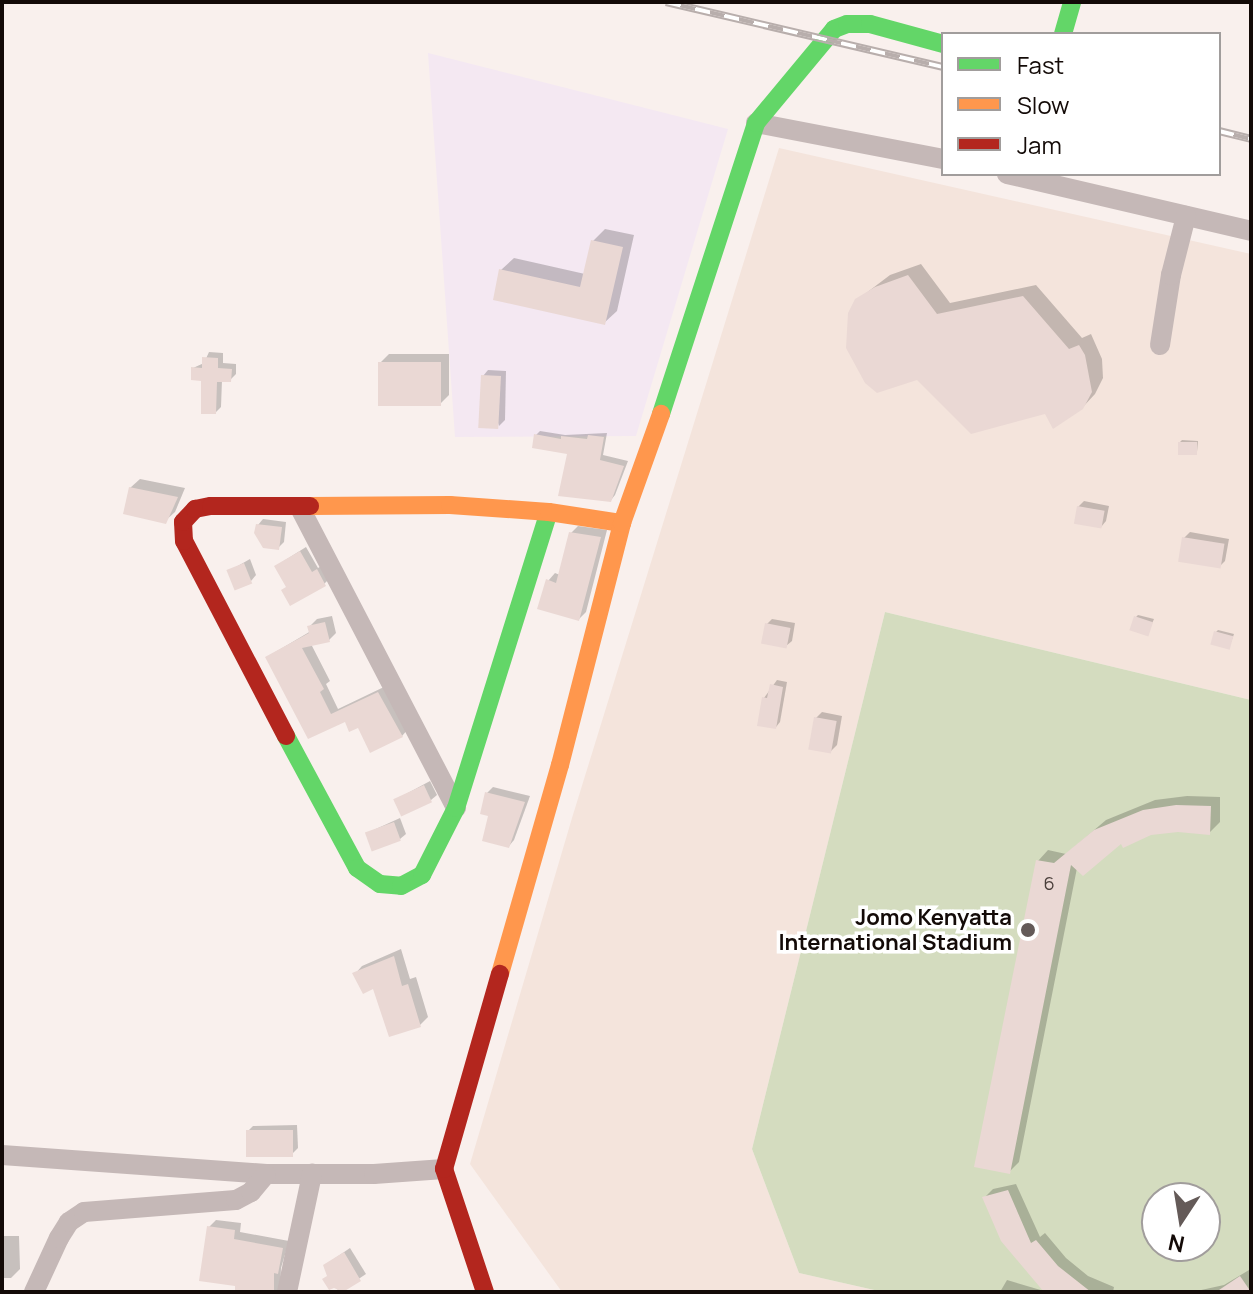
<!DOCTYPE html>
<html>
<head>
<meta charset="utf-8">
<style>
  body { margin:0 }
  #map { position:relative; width:1253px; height:1294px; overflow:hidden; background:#f9f0ed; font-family:Manrope,sans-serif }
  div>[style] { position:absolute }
  .commercial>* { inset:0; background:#f4e4dc }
  .education>* { inset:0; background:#f4e8f2 }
  .green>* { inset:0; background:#d4dcbf }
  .shadow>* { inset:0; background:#0003 }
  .building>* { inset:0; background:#ead8d4; transform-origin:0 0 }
  .street>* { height:20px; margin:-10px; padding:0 10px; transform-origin:10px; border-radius:10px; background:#c5b8b7 }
  .fast>* { height:18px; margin:-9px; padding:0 9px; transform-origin:9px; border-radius:9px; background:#63d668 }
  .slow>* { height:18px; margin:-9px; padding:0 9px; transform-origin:9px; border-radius:9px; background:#ff974d }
  .jam>* { height:18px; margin:-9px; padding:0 9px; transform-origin:9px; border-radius:9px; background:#b3261e }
  .rail>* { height:8px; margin-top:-4px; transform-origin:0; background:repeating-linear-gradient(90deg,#fff 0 15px,#b8aeac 0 30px); box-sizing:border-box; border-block:2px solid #b8aeac }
  .dots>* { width:22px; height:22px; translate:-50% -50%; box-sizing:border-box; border:4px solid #fff; border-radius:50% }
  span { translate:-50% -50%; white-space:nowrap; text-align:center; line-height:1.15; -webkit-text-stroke:7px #fff; paint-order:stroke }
  .number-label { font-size:18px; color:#493e3a }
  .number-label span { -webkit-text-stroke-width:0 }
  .poi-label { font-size:22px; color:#130a07; font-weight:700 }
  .right { translate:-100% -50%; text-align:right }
  .frame { position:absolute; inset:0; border:4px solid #130a07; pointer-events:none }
  .legend { position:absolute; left:941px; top:32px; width:280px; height:144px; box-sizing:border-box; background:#fff; border:2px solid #a19d9c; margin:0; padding:10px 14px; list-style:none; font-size:24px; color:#130a07 }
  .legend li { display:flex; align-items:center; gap:16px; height:40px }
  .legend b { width:40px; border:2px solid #a19d9c }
  .north { position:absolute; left:1141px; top:1182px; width:80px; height:80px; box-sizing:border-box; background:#fff; border:2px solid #a19d9c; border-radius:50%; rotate:192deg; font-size:22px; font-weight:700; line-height:32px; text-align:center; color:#130a07 }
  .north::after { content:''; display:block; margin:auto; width:28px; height:36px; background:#645a58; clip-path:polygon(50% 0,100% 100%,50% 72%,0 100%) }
</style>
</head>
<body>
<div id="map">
  <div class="commercial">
    <div style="clip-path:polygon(779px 148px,1251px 254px,1251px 700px,885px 612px,752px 1149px,799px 1273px,883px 1292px,562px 1292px,470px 1164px,572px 818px)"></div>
  </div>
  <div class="education">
    <div style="clip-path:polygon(428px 53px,728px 129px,636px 436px,455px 437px)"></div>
  </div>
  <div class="green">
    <div style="clip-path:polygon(evenodd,885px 612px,1251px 700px,1251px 1292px,883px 1292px,799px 1273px,752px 1149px,885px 612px,1157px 1198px,1205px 1198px,1205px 1246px,1157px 1246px,1157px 1198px)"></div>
  </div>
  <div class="shadow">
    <div style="clip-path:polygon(605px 229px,634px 235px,617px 311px,604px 323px,501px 270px,514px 258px,585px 274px,593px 241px)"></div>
    <div style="clip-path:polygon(921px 264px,950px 303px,1036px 285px,1082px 338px,1091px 334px,1102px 359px,1103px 378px,1095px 394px,1082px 408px,1046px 411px,857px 300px,890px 275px)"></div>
    <div style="clip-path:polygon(209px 352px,223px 353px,223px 363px,236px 364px,236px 374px,230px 380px,222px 380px,221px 407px,216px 412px,203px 379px,193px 368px,204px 363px)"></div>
    <div style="clip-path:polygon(389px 354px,449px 354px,449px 395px,440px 404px,380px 363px)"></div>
    <div style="clip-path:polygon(488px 370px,506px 371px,505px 420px,499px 426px,483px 376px)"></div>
    <div style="clip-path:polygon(540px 431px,565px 435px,607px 433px,603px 455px,628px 461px,615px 495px,611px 500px,569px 452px,536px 435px)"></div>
    <div style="clip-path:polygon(1182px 440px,1198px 441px,1197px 452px,1195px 454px,1180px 442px)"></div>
    <div style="clip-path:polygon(140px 479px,185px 488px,175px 512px,165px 521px,130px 488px)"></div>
    <div style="clip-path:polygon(1084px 501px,1109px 506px,1106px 521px,1101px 527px,1078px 507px)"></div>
    <div style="clip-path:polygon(263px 519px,286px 522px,284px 542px,278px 548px,258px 525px)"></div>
    <div style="clip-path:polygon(578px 526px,607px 530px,586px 612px,579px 619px,548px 581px,555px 573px,560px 575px,571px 533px)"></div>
    <div style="clip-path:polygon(1190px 532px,1229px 539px,1225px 561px,1219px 567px,1184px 538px)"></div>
    <div style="clip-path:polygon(306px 547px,318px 568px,323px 565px,330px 578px,324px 584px,288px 586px,276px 566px)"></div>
    <div style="clip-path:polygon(250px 559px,256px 575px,251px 581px,229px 571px)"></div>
    <div style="clip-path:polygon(1138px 615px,1154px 619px,1148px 633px,1136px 617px)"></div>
    <div style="clip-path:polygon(332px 616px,336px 633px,329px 640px,311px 644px,330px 681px,326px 684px,338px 709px,386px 686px,409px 728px,402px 736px,345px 720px,309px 737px,267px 657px,311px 631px,310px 626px,317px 619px)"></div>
    <div style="clip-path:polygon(772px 619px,795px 623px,792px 641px,786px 646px,767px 624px)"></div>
    <div style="clip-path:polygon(1218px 630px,1234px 634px,1229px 648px,1216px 632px)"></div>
    <div style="clip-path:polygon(777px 680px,787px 682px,780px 722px,776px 727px,764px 698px)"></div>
    <div style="clip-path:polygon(822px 712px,842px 716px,837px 745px,831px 751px,816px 718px)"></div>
    <div style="clip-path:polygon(430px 781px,437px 795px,431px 800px,395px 800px)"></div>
    <div style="clip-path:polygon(493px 787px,530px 796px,514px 840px,509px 846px,490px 815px,487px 793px)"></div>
    <div style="clip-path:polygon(1187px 796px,1220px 797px,1220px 822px,1209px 833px,1178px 830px,1150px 833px,1122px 841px,1077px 868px,1019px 1162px,1009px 1172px,1038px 861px,1048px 850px,1066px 854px,1106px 820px,1155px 800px)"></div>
    <div style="clip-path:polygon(400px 818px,406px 834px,400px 839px,367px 833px)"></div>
    <div style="clip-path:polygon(401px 949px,410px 979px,416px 977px,428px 1017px,420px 1025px,355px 974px,362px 966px)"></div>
    <div style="clip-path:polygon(297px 1125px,298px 1148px,292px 1154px,248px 1131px,253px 1126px)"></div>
    <div style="clip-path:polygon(1016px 1184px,1040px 1237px,1045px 1233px,1066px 1258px,1088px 1276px,1114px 1287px,1113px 1292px,1051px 1292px,985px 1197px,993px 1189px)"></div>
    <div style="clip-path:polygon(216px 1220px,241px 1223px,240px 1232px,289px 1241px,281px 1268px,280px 1292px,237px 1292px,237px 1284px,209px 1227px)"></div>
    <div style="clip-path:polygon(2px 1236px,19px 1236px,20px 1269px,11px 1278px,2px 1278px)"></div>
    <div style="clip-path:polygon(350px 1248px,366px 1274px,339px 1292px,325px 1265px)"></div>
    <div style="clip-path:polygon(1249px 1270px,1251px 1292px,1192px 1292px,1224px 1285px)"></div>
    <div style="clip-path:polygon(1007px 1280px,1044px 1291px,1044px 1292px,1000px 1292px)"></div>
  </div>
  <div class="building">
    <div style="clip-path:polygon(591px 240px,623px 247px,605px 325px,493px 300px,499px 269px,580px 287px)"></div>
    <div style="clip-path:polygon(908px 275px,937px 314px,1023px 296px,1069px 349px,1079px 345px,1085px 355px,1092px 392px,1083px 409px,1053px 429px,1045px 414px,971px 434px,917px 380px,877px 393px,865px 383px,846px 348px,848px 313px,855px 299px,875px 287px)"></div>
    <div style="clip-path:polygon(202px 357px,218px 358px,218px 368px,232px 369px,231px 382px,217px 382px,216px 414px,201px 414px,201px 381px,191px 380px,191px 367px,202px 368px)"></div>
    <div style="left:378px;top:362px;width:63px;height:44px"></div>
    <div style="left:481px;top:375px;width:20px;height:53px;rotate:3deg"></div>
    <div style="clip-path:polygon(534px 434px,561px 439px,561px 436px,587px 439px,588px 435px,604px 437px,600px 460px,624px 466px,611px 502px,558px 496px,567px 454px,532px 448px)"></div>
    <div style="left:1178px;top:442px;width:19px;height:13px"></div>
    <div style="clip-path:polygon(129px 487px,178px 497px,166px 524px,123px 514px)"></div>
    <div style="left:1077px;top:506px;width:28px;height:18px;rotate:10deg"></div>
    <div style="clip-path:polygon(256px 524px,282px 527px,279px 550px,263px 548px,254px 533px)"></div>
    <div style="clip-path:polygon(569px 532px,601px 537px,579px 621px,537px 609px,546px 579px,556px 583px)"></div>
    <div style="left:1182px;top:537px;width:43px;height:25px;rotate:9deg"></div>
    <div style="clip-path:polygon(300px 551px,312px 572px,317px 569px,326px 586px,290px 606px,281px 590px,286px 587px,274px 566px)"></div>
    <div style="left:244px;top:563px;width:22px;height:19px;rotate:68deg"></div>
    <div style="left:1134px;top:616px;width:20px;height:15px;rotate:18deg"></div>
    <div style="clip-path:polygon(325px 622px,330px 642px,302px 648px,324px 689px,320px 692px,331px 714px,378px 692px,403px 737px,370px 753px,358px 728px,349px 732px,345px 722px,308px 739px,265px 657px,309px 633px,307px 626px)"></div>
    <div style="left:765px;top:623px;width:26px;height:21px;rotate:11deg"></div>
    <div style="left:1214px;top:631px;width:20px;height:14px;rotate:15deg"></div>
    <div style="clip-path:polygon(770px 684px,783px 687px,776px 729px,757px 726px,762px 697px,767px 698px)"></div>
    <div style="left:814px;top:717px;width:23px;height:33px;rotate:10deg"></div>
    <div style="left:424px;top:785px;width:19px;height:34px;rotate:65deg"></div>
    <div style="clip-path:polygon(485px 792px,525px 802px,509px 848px,482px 841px,488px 816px,480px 814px)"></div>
    <div style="clip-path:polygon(1176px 805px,1211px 806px,1210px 835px,1178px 832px,1151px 835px,1123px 848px,1121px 844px,1083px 876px,1071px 865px,1010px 1174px,974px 1167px,1036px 860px,1054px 863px,1094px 830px,1143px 810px)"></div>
    <div style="left:394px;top:822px;width:20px;height:31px;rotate:70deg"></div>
    <div style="clip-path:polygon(394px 956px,402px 986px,408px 984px,421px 1027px,389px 1037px,373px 989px,363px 994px,352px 973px)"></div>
    <div style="left:246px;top:1130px;width:47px;height:27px"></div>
    <div style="clip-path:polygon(1008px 1190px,1031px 1243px,1036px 1240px,1058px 1266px,1091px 1292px,1044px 1292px,1001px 1241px,982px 1197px)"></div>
    <div style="clip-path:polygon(207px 1226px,235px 1230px,234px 1239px,283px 1248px,278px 1274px,274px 1273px,274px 1292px,235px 1292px,235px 1286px,199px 1281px)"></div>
    <div style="clip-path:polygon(344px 1252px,361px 1281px,343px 1292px,334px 1288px,329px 1290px,322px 1279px,327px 1276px,323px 1265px)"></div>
    <div style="clip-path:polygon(1240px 1276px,1251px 1292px,1216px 1292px)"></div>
  </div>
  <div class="street">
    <div style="left:756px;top:123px;width:190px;rotate:10.9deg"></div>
    <div style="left:1007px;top:174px;width:251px;rotate:13.1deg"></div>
    <div style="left:1160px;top:345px;width:71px;rotate:-81.1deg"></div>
    <div style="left:1171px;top:275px;width:61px;rotate:-75.7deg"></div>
    <div style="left:300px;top:508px;width:338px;rotate:62.5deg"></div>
    <div style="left:2px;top:1155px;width:265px;rotate:4.1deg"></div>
    <div style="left:266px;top:1174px;width:108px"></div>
    <div style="left:374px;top:1174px;width:70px;rotate:-4.1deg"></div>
    <div style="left:34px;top:1292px;width:60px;rotate:-65.2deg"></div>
    <div style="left:59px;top:1238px;width:19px;rotate:-58deg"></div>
    <div style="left:69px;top:1222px;width:18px;rotate:-34deg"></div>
    <div style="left:84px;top:1212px;width:152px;rotate:-4.5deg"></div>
    <div style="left:236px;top:1200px;width:17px;rotate:-28deg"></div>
    <div style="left:251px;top:1192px;width:23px;rotate:-50deg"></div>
    <div style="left:287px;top:1292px;width:121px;rotate:-78deg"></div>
  </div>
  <div class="fast">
    <div style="left:1063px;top:34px;width:33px;rotate:-74deg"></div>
    <div style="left:661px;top:414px;width:306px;rotate:-71.9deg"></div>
    <div style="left:756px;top:123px;width:122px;rotate:-50.3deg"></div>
    <div style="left:834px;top:29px;width:14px;rotate:-21deg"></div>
    <div style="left:847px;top:24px;width:23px"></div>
    <div style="left:870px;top:24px;width:76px;rotate:15.3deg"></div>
    <div style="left:286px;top:736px;width:150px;rotate:61.7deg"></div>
    <div style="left:357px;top:868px;width:28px;rotate:35deg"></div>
    <div style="left:380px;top:884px;width:21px;rotate:5deg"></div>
    <div style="left:401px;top:886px;width:24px;rotate:-28deg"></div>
    <div style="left:422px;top:875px;width:75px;rotate:-63.1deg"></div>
    <div style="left:456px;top:808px;width:310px;rotate:-72.6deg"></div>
  </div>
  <div class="slow">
    <div style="left:310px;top:506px;width:140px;rotate:-0.4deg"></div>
    <div style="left:450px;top:505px;width:99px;rotate:4deg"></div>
    <div style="left:549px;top:512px;width:74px;rotate:8.6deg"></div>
    <div style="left:500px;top:974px;width:217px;rotate:-74deg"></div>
    <div style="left:560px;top:765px;width:250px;rotate:-75.6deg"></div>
    <div style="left:622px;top:523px;width:116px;rotate:-70.3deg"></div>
  </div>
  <div class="jam">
    <div style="left:286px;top:736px;width:220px;rotate:-117.6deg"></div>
    <div style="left:184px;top:541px;width:19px;rotate:-93deg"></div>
    <div style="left:183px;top:522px;width:18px;rotate:-47deg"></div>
    <div style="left:195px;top:509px;width:16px;rotate:-11deg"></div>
    <div style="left:211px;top:506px;width:99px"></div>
    <div style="left:485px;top:1292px;width:130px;rotate:-108.4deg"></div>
    <div style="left:444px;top:1169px;width:203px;rotate:-74deg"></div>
  </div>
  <div class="rail">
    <div style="left:666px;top:2px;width:285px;rotate:13.2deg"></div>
    <div style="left:1219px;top:131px;width:33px;rotate:14deg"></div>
  </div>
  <div class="dots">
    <div style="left:1028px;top:930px;background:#645a58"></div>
  </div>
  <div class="number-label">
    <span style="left:1049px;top:883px">6</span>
  </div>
  <div class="poi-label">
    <span class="right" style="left:1012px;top:930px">Jomo Kenyatta<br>International Stadium</span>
  </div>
  <div class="frame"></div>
  <ul class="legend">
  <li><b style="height:10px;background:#63d668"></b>Fast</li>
  <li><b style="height:10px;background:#ff974d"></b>Slow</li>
  <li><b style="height:10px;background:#b3261e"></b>Jam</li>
  </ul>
  <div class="north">N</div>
</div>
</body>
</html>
